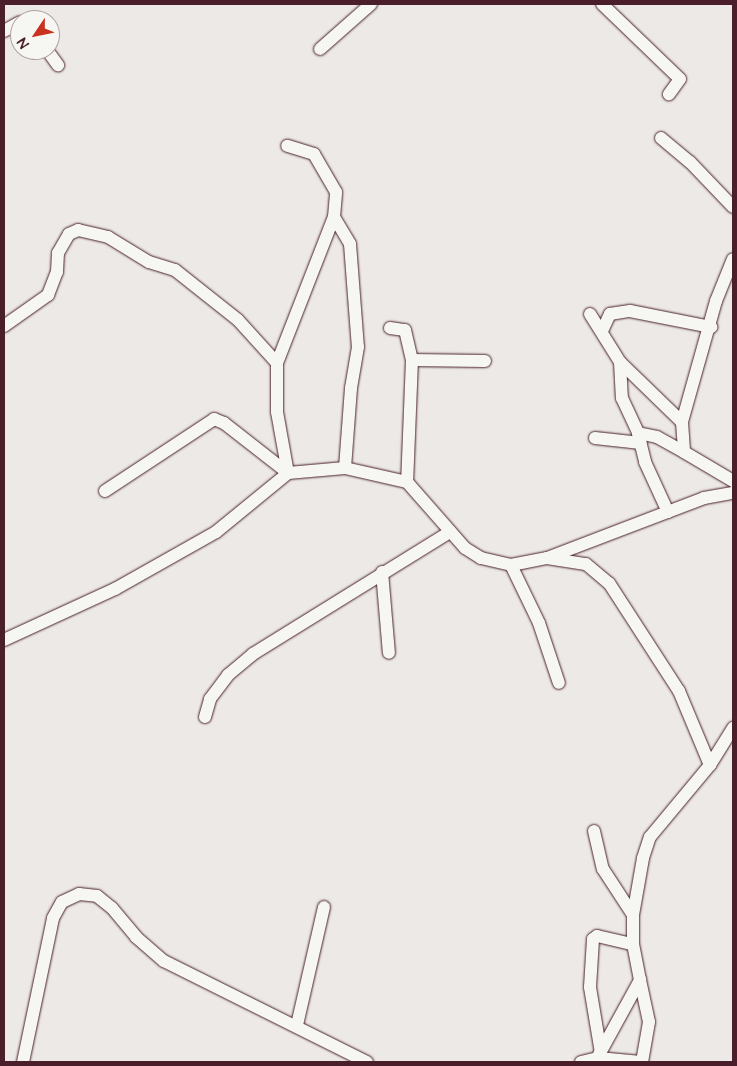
<!DOCTYPE html>
<html>
<head>
<meta charset="utf-8">
<style>
  body { margin:0 }
  #map { position:relative; width:737px; height:1066px; overflow:hidden; background:#ece9e6; font-family:"Architects Daughter",sans-serif }
  div>[style] { position:absolute }
  .roads { filter:drop-shadow(0 0 1px #4a1f2b) drop-shadow(0 0 1px #4a1f2b) }
  .street>* { height:12px; margin:-6px; padding:0 6px; transform-origin:6px; border-radius:6px; background:#f6f6f2 }
  span { translate:-50% -50%; white-space:nowrap; text-align:center; line-height:1.15; -webkit-text-stroke:5px #f6f6f2; paint-order:stroke }
  .frame { position:absolute; inset:0; border:5px solid #4a1f2b; pointer-events:none }
  .north { position:absolute; left:10px; top:10px; width:50px; height:50px; box-sizing:border-box; background:#f6f6f2; border:1px solid #b1a0a2; border-radius:50%; rotate:236deg; font-size:14px; font-weight:700; line-height:20px; text-align:center; color:#4a1f2b }
  .north::after { content:''; display:block; margin:auto; width:18px; height:22px; background:#c8321e; clip-path:polygon(50% 0,100% 100%,50% 72%,0 100%) }
</style>
</head>
<body>
<div id="map">
  <div class="roads">
    <div class="street">
      <div style="left:602px;top:4px;width:108px;rotate:43.9deg"></div>
      <div style="left:680px;top:79px;width:19px;rotate:126deg"></div>
      <div style="left:4px;top:31px;width:18px;rotate:-29deg"></div>
      <div style="left:320px;top:49px;width:68px;rotate:-41.4deg"></div>
      <div style="left:47px;top:50px;width:19px;rotate:54deg"></div>
      <div style="left:661px;top:138px;width:38px;rotate:40deg"></div>
      <div style="left:690px;top:162px;width:62px;rotate:46.3deg"></div>
      <div style="left:334px;top:217px;width:31px;rotate:59deg"></div>
      <div style="left:350px;top:244px;width:103px;rotate:85.6deg"></div>
      <div style="left:358px;top:347px;width:42px;rotate:99.7deg"></div>
      <div style="left:351px;top:388px;width:80px;rotate:94.3deg"></div>
      <div style="left:590px;top:314px;width:57px;rotate:58deg"></div>
      <div style="left:620px;top:362px;width:86px;rotate:44.1deg"></div>
      <div style="left:682px;top:422px;width:30px;rotate:86deg"></div>
      <div style="left:684px;top:452px;width:57px;rotate:30.6deg"></div>
      <div style="left:4px;top:326px;width:54px;rotate:-35.2deg"></div>
      <div style="left:48px;top:295px;width:25px;rotate:-69deg"></div>
      <div style="left:57px;top:272px;width:19px;rotate:-87deg"></div>
      <div style="left:58px;top:253px;width:22px;rotate:-60deg"></div>
      <div style="left:69px;top:234px;width:10px;rotate:-24deg"></div>
      <div style="left:78px;top:230px;width:31px;rotate:13deg"></div>
      <div style="left:108px;top:237px;width:48px;rotate:31.4deg"></div>
      <div style="left:149px;top:262px;width:27px;rotate:17deg"></div>
      <div style="left:175px;top:270px;width:80px;rotate:38.4deg"></div>
      <div style="left:238px;top:320px;width:58px;rotate:47.8deg"></div>
      <div style="left:277px;top:363px;width:49px;rotate:90deg"></div>
      <div style="left:277px;top:412px;width:62px;rotate:79.8deg"></div>
      <div style="left:390px;top:328px;width:15px;rotate:8deg"></div>
      <div style="left:405px;top:330px;width:31px;rotate:77deg"></div>
      <div style="left:412px;top:360px;width:122px;rotate:92.3deg"></div>
      <div style="left:602px;top:331px;width:19px;rotate:-65deg"></div>
      <div style="left:610px;top:314px;width:20px;rotate:-9deg"></div>
      <div style="left:630px;top:311px;width:83px;rotate:11.2deg"></div>
      <div style="left:412px;top:360px;width:73px;rotate:0.8deg"></div>
      <div style="left:620px;top:362px;width:36px;rotate:87deg"></div>
      <div style="left:622px;top:398px;width:38px;rotate:65deg"></div>
      <div style="left:638px;top:433px;width:30px;rotate:76deg"></div>
      <div style="left:645px;top:462px;width:55px;rotate:65.3deg"></div>
      <div style="left:277px;top:363px;width:157px;rotate:-68.7deg"></div>
      <div style="left:334px;top:217px;width:25px;rotate:-85deg"></div>
      <div style="left:336px;top:192px;width:44px;rotate:-120.1deg"></div>
      <div style="left:314px;top:154px;width:28px;rotate:-163deg"></div>
      <div style="left:682px;top:422px;width:126px;rotate:-74.3deg"></div>
      <div style="left:716px;top:301px;width:45px;rotate:-68deg"></div>
      <div style="left:638px;top:433px;width:19px;rotate:12deg"></div>
      <div style="left:657px;top:437px;width:31px;rotate:29deg"></div>
      <div style="left:595px;top:438px;width:46px;rotate:6.2deg"></div>
      <div style="left:105px;top:491px;width:131px;rotate:-33.4deg"></div>
      <div style="left:214px;top:419px;width:11px;rotate:22deg"></div>
      <div style="left:224px;top:423px;width:81px;rotate:38deg"></div>
      <div style="left:547px;top:558px;width:39px;rotate:9deg"></div>
      <div style="left:586px;top:564px;width:30px;rotate:40deg"></div>
      <div style="left:609px;top:583px;width:129px;rotate:57.1deg"></div>
      <div style="left:679px;top:691px;width:80px;rotate:67.3deg"></div>
      <div style="left:511px;top:565px;width:64px;rotate:64.2deg"></div>
      <div style="left:539px;top:623px;width:63px;rotate:71.6deg"></div>
      <div style="left:382px;top:572px;width:81px;rotate:85.1deg"></div>
      <div style="left:4px;top:640px;width:122px;rotate:-24.7deg"></div>
      <div style="left:115px;top:589px;width:116px;rotate:-29.4deg"></div>
      <div style="left:216px;top:532px;width:93px;rotate:-39.3deg"></div>
      <div style="left:288px;top:473px;width:57px;rotate:-5deg"></div>
      <div style="left:345px;top:468px;width:64px;rotate:12.7deg"></div>
      <div style="left:407px;top:482px;width:88px;rotate:48.7deg"></div>
      <div style="left:465px;top:548px;width:19px;rotate:32deg"></div>
      <div style="left:481px;top:558px;width:31px;rotate:13deg"></div>
      <div style="left:511px;top:565px;width:37px;rotate:-11deg"></div>
      <div style="left:547px;top:558px;width:168px;rotate:-20.9deg"></div>
      <div style="left:704px;top:498px;width:29px;rotate:-10deg"></div>
      <div style="left:205px;top:717px;width:19px;rotate:-74deg"></div>
      <div style="left:210px;top:699px;width:30px;rotate:-53deg"></div>
      <div style="left:228px;top:675px;width:33px;rotate:-40deg"></div>
      <div style="left:253px;top:654px;width:232px;rotate:-31.8deg"></div>
      <div style="left:594px;top:831px;width:39px;rotate:77deg"></div>
      <div style="left:603px;top:869px;width:55px;rotate:56.9deg"></div>
      <div style="left:640px;top:980px;width:43px;rotate:77.9deg"></div>
      <div style="left:649px;top:1022px;width:41px;rotate:99.9deg"></div>
      <div style="left:297px;top:1025px;width:121px;rotate:-77.1deg"></div>
      <div style="left:601px;top:1053px;width:67px;rotate:-99.5deg"></div>
      <div style="left:590px;top:987px;width:48px;rotate:-86.4deg"></div>
      <div style="left:593px;top:939px;width:5px;rotate:-37deg"></div>
      <div style="left:597px;top:936px;width:37px;rotate:13deg"></div>
      <div style="left:23px;top:1062px;width:147px;rotate:-78.2deg"></div>
      <div style="left:53px;top:918px;width:18px;rotate:-61deg"></div>
      <div style="left:62px;top:902px;width:19px;rotate:-25deg"></div>
      <div style="left:79px;top:894px;width:18px;rotate:6deg"></div>
      <div style="left:97px;top:896px;width:19px;rotate:39deg"></div>
      <div style="left:112px;top:908px;width:38px;rotate:50deg"></div>
      <div style="left:136px;top:937px;width:37px;rotate:41deg"></div>
      <div style="left:164px;top:961px;width:227px;rotate:26.5deg"></div>
      <div style="left:581px;top:1062px;width:17px;rotate:-13deg"></div>
      <div style="left:598px;top:1058px;width:43px;rotate:5.3deg"></div>
      <div style="left:595px;top:1062px;width:94px;rotate:-61.2deg"></div>
      <div style="left:640px;top:980px;width:37px;rotate:-101deg"></div>
      <div style="left:633px;top:944px;width:29px;rotate:-90deg"></div>
      <div style="left:633px;top:915px;width:58px;rotate:-80deg"></div>
      <div style="left:643px;top:858px;width:22px;rotate:-72deg"></div>
      <div style="left:650px;top:837px;width:94px;rotate:-50.2deg"></div>
      <div style="left:710px;top:765px;width:44px;rotate:-58.1deg"></div>
    </div>
  </div>
  <div class="frame"></div>
  <div class="north">N</div>
</div>
</body>
</html>
